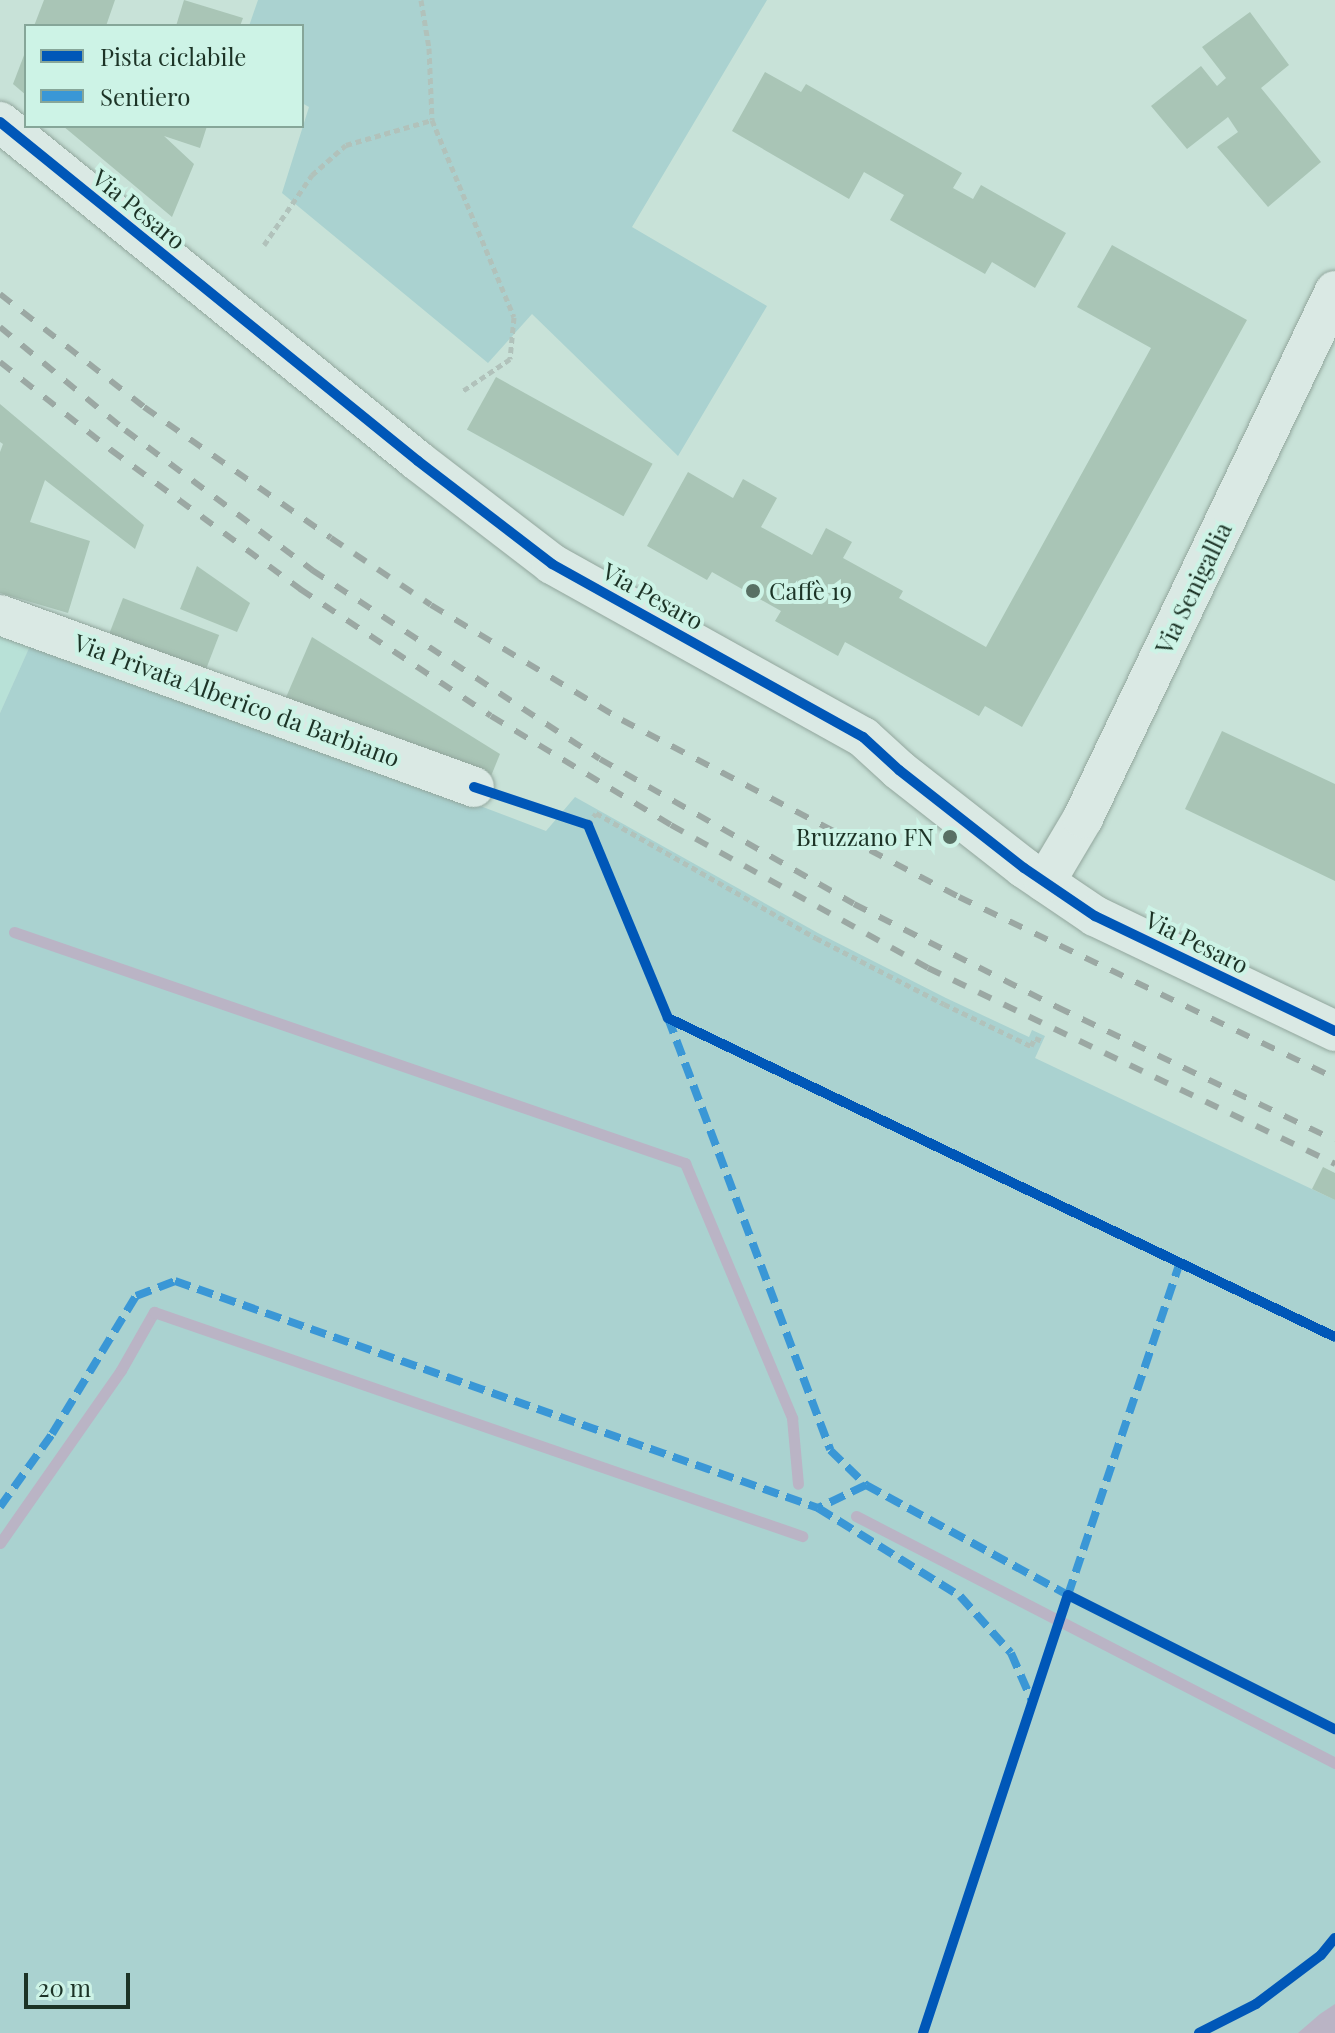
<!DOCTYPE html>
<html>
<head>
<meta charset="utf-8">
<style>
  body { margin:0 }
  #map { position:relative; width:1335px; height:2033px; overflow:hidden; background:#c8e2d8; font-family:"Playfair Display",serif }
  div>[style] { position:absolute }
  .farmland>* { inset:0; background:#b8e1d7 }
  .green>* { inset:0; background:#aad2d0 }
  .water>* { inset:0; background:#bab4c5 }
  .stream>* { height:11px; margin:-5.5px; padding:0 5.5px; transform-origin:5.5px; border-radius:5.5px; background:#bab4c5 }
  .building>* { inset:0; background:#a9c5b6; transform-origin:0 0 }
  .path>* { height:5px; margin-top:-2.5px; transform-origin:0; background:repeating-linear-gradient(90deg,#b1c2bb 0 6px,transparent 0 10px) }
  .roads { filter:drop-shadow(0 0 2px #92a69d) drop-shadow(0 0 2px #92a69d) }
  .minor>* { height:40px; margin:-20px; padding:0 20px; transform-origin:20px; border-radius:20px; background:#dae9e4 }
  .rail>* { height:6px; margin-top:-3px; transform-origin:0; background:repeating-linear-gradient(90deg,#9ba8a3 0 14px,transparent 0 28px) }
  .quiet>* { height:8px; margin-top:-4px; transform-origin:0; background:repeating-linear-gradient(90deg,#3a97d6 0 16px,transparent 0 24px) }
  .cycleway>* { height:10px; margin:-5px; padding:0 5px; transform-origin:5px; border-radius:5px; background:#0057b8 }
  .dots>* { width:22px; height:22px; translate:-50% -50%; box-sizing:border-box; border:4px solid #cdf3e6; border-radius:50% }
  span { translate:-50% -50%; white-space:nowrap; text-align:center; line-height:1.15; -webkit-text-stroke:8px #cdf3e6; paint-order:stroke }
  .street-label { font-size:24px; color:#1c3326 }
  .poi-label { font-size:24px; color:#1c3326 }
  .left { translate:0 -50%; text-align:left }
  .right { translate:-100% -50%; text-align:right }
  .legend { position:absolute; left:24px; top:24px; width:280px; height:104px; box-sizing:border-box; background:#cdf3e6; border:2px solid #86a699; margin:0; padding:10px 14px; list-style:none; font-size:24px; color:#1c3326 }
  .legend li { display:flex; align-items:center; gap:16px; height:40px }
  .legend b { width:40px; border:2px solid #86a699 }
  .scale { position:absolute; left:24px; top:1973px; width:106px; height:36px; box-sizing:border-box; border:4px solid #1c3326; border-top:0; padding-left:10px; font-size:24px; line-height:28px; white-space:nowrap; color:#1c3326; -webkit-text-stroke:6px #cdf3e6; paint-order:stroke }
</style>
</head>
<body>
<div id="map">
  <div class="farmland">
    <div style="clip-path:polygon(0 627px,34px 637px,0 713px)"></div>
  </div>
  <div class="green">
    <div style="clip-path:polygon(258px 0,767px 0,632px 227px,767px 306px,678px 456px,532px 314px,488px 363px,282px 193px,309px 107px,302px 103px,302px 26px,249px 26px)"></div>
    <div style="clip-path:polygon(34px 637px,546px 831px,575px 797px,818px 933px,946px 998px,1029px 1037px,1032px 1030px,1045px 1036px,1035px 1058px,1335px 1200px,1335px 2033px,0 2033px,0 713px)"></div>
  </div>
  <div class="water">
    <div style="clip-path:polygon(1335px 2004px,1335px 2033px,1298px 2033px,1320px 2014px)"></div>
  </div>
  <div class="stream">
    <div style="left:14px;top:932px;width:710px;rotate:19deg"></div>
    <div style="left:685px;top:1163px;width:277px;rotate:67.2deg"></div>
    <div style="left:792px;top:1418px;width:66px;rotate:84.8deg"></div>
    <div style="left:856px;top:1516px;width:539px;rotate:27.28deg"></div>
    <div style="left:0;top:1543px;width:211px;rotate:-55deg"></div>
    <div style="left:121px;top:1370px;width:67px;rotate:-60.4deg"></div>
    <div style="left:154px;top:1312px;width:686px;rotate:19.07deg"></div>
  </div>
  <div class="building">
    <div style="clip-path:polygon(44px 0,115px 0,106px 26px,34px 26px)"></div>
    <div style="clip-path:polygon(184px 0,243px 18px,240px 26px,176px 26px)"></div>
    <div style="clip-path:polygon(1250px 12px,1289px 65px,1261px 88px,1321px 162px,1268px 207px,1217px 147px,1238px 132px,1228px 117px,1187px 149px,1151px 106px,1201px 66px,1217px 86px,1226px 78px,1202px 47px)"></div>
    <div style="clip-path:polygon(26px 50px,26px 95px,13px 84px)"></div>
    <div style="clip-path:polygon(765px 72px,801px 92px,806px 84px,962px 173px,953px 188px,973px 199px,981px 185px,1066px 233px,1035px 288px,992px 262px,985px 274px,890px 220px,904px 195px,864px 172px,849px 199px,732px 131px)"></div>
    <div style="clip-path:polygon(63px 126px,207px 126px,200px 148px,164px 136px,194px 164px,172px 217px)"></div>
    <div style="clip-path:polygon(1112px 245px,1247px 320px,1022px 727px,985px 706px,979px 716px,845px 642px,838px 656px,775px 621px,781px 611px,712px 572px,707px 580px,647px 546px,688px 472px,733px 498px,743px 479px,777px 498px,761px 527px,812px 555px,826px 528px,852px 542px,843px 558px,903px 591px,899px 598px,986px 647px,1151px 348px,1077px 307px)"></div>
    <div style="left:496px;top:377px;width:179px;height:60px;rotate:29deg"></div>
    <div style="clip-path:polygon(0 404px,144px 525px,135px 549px,45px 480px,30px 522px,90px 541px,68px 613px,0 593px,0 452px,3px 444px,0 442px)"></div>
    <div style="clip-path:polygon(197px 566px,250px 603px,237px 632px,180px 609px)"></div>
    <div style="left:123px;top:598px;width:103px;height:41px;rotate:21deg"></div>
    <div style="clip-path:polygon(312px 637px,500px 754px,489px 781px,284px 702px)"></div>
    <div style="clip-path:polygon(1222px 731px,1335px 784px,1335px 881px,1185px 809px)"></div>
    <div style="clip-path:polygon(1323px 1167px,1335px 1173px,1335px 1200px,1312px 1189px)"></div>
  </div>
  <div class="path">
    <div style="left:421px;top:0;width:49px;rotate:80.5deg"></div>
    <div style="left:429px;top:48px;width:72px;rotate:87.6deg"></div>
    <div style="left:432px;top:120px;width:213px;rotate:67.4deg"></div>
    <div style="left:514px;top:317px;width:42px;rotate:95.4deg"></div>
    <div style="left:510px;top:359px;width:59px;rotate:146deg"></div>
    <div style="left:264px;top:245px;width:85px;rotate:-55.6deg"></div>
    <div style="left:312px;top:175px;width:45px;rotate:-41.4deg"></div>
    <div style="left:346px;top:145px;width:90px;rotate:-16.2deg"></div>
    <div style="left:588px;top:825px;width:14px;rotate:-56deg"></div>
    <div style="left:596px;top:813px;width:253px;rotate:29.6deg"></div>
    <div style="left:816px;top:938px;width:144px;rotate:27.3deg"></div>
    <div style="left:944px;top:1004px;width:97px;rotate:25.8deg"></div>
    <div style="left:1031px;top:1046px;width:9px;rotate:-63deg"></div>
    <div style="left:1035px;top:1038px;width:8px;rotate:23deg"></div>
  </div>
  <div class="roads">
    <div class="minor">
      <div style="left:0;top:122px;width:538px;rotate:39.04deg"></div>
      <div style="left:418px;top:461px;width:169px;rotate:37.5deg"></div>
      <div style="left:552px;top:564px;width:356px;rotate:29.1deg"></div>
      <div style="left:863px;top:737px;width:49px;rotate:42.5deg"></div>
      <div style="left:899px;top:770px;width:159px;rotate:38.1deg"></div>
      <div style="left:1024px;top:868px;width:86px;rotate:34.1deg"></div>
      <div style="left:1095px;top:916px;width:266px;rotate:25.6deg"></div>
      <div style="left:0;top:615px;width:504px;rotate:19.94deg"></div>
      <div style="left:1045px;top:882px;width:74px;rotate:-59.3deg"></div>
      <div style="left:1083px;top:818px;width:584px;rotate:-64.44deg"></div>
    </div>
  </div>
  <div class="rail">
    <div style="left:0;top:294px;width:183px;rotate:38.1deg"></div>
    <div style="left:144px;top:407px;width:228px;rotate:35deg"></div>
    <div style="left:331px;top:538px;width:120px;rotate:33.8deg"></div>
    <div style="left:431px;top:605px;width:223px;rotate:31.1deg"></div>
    <div style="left:622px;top:720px;width:381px;rotate:27.7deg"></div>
    <div style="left:959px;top:897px;width:417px;rotate:25.7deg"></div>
    <div style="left:0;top:327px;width:162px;rotate:39.5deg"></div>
    <div style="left:125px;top:430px;width:234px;rotate:36.8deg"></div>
    <div style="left:312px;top:570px;width:344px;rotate:33.3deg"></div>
    <div style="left:600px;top:759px;width:292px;rotate:29.7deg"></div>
    <div style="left:854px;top:904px;width:228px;rotate:26.9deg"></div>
    <div style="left:1057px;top:1007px;width:308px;rotate:25.6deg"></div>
    <div style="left:0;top:362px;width:142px;rotate:38.4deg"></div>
    <div style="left:111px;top:450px;width:235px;rotate:36.3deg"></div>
    <div style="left:300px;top:589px;width:229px;rotate:33.6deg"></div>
    <div style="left:491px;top:716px;width:210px;rotate:31.2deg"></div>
    <div style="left:671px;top:825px;width:294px;rotate:29.1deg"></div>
    <div style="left:928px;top:968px;width:452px;rotate:25.7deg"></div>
  </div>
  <div class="quiet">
    <div style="left:668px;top:1018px;width:461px;rotate:69.4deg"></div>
    <div style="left:830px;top:1450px;width:50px;rotate:44.2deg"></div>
    <div style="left:866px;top:1485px;width:230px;rotate:28.6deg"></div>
    <div style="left:1068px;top:1595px;width:350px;rotate:-71.4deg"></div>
    <div style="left:866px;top:1485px;width:53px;rotate:154.4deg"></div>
    <div style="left:818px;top:1508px;width:167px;rotate:31.8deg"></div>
    <div style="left:960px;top:1596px;width:76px;rotate:48.2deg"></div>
    <div style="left:1011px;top:1653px;width:52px;rotate:66.4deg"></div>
    <div style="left:0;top:1507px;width:90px;rotate:-54.5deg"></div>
    <div style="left:52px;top:1434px;width:162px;rotate:-58.7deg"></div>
    <div style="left:136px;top:1296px;width:42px;rotate:-21deg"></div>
    <div style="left:175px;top:1281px;width:682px;rotate:19.44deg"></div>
  </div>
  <div class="cycleway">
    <div style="left:0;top:122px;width:538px;rotate:39.04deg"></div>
    <div style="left:418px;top:461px;width:169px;rotate:37.5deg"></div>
    <div style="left:552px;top:564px;width:356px;rotate:29.1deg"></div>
    <div style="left:863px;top:737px;width:49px;rotate:42.5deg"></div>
    <div style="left:899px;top:770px;width:159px;rotate:38.1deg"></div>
    <div style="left:1024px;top:868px;width:86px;rotate:34.1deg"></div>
    <div style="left:1095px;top:916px;width:266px;rotate:25.6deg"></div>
    <div style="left:474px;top:787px;width:120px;rotate:18.4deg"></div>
    <div style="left:588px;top:825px;width:209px;rotate:67.5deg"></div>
    <div style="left:668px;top:1018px;width:739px;rotate:25.56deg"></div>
    <div style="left:923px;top:2033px;width:461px;rotate:-71.7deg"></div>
    <div style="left:1068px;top:1595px;width:299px;rotate:26.7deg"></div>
    <div style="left:1199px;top:2033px;width:64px;rotate:-27deg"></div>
    <div style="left:1256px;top:2004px;width:81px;rotate:-37deg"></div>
    <div style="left:1321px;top:1955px;width:22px;rotate:-51deg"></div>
  </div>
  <div class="dots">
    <div style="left:753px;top:591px;background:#587064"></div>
    <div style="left:950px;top:837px;background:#587064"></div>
  </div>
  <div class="street-label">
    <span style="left:139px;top:209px;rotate:39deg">Via Pesaro</span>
    <span style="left:1193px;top:588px;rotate:-64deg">Via Senigallia</span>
    <span style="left:653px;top:596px;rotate:29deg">Via Pesaro</span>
    <span style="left:237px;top:700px;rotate:20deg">Via Privata Alberico da Barbiano</span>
    <span style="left:1197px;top:942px;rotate:26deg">Via Pesaro</span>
  </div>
  <div class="poi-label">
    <span class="left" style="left:769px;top:591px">Caffè 19</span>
    <span class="right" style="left:934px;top:837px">Bruzzano FN</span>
  </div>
  <ul class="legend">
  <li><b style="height:10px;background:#0057b8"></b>Pista ciclabile</li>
  <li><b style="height:10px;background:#3a97d6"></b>Sentiero</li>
  </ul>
  <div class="scale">20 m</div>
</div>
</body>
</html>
